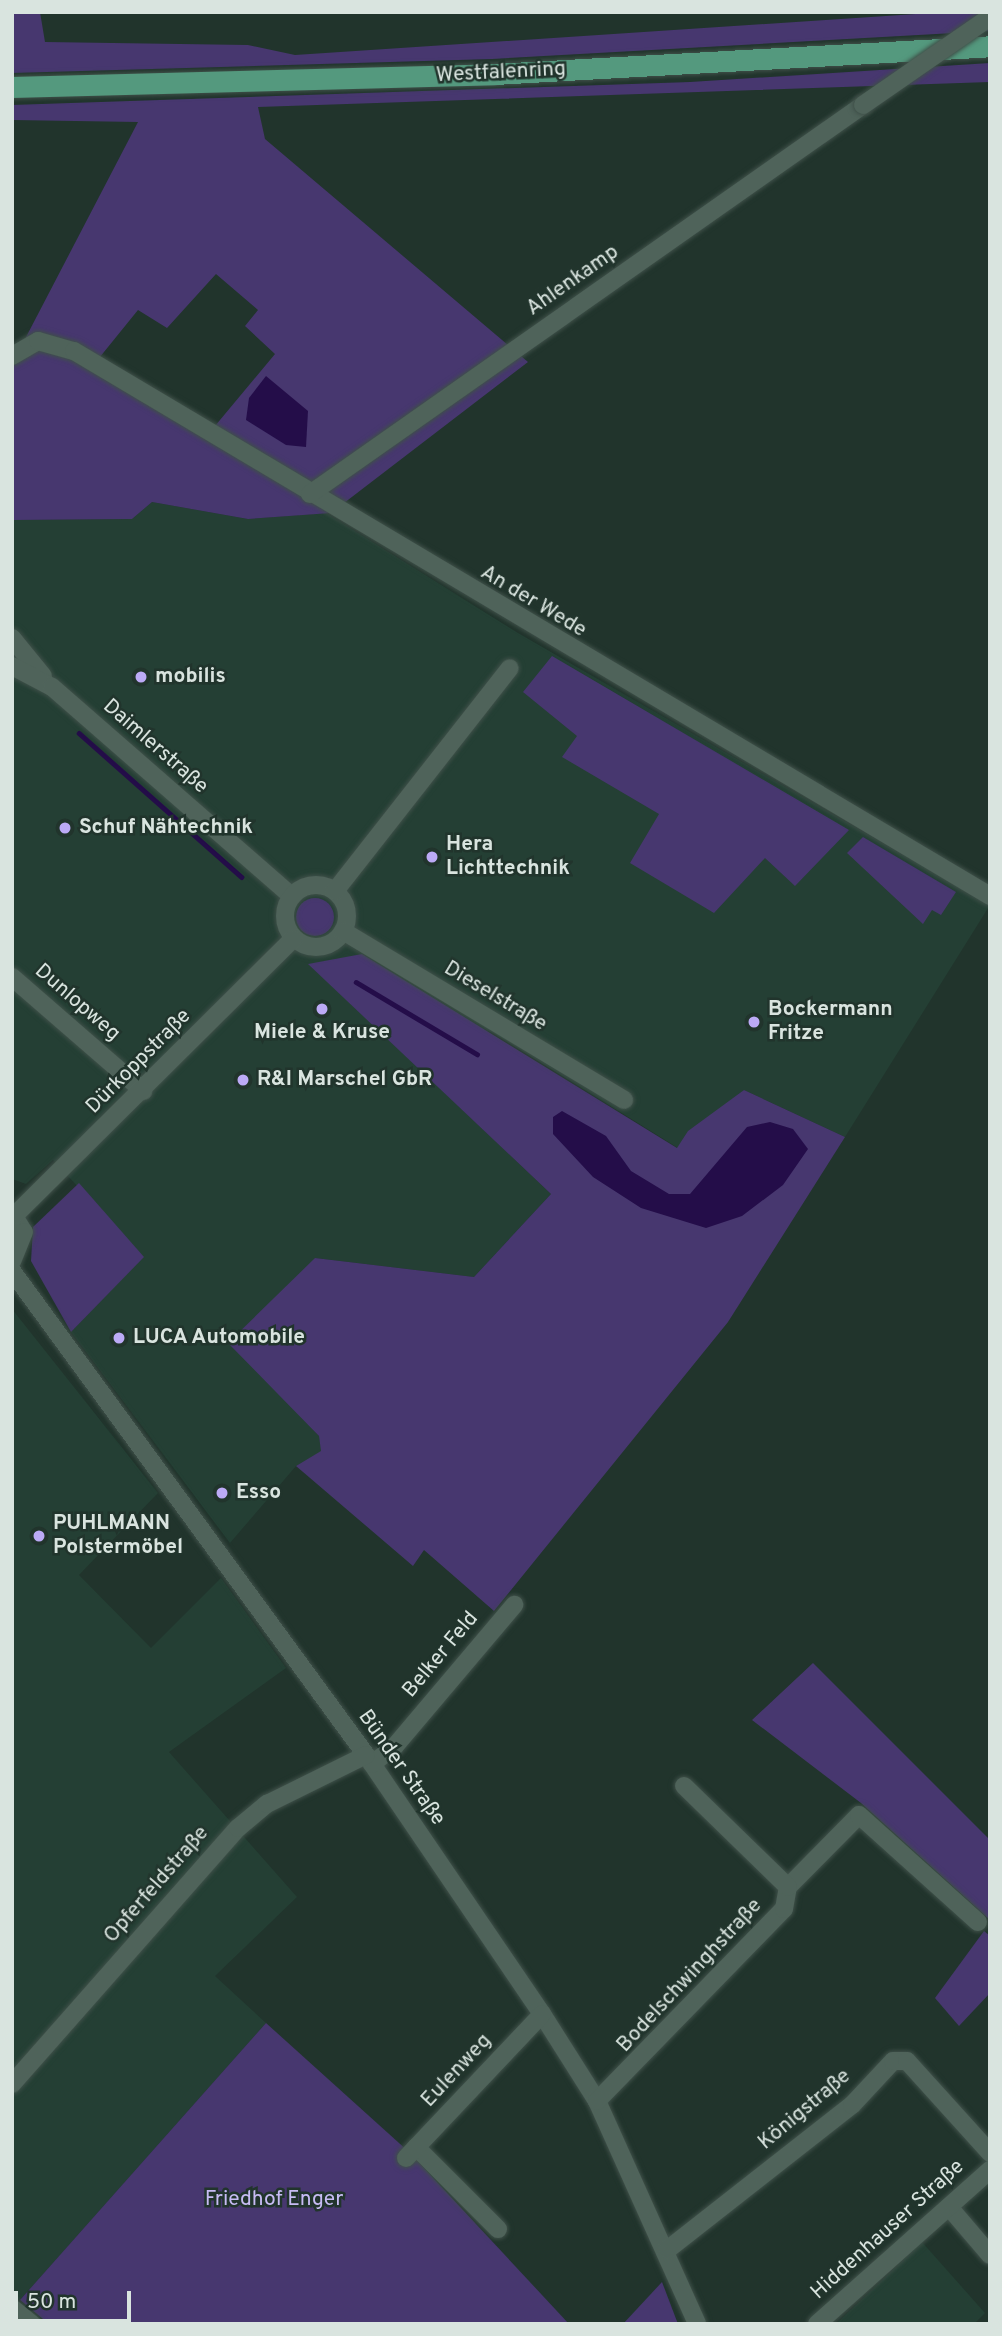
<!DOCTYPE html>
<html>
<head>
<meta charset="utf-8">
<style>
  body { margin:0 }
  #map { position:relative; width:1002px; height:2336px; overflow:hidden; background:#21342c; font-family:Overpass,sans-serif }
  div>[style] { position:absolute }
  .built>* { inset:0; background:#243f34 }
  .green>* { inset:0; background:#47376f }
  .round { border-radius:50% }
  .water>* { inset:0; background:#240d49 }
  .stream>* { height:4.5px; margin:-2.25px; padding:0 2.25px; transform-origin:2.25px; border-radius:2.25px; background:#240d49 }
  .roads { filter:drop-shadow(0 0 2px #3f5049) drop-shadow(0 0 2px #3f5049) }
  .minor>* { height:18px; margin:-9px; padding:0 9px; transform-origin:9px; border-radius:9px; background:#4f635a }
  .minor>.ring { margin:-9px; padding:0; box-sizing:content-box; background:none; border:18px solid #4f635a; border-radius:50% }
  .major>* { height:21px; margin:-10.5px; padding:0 10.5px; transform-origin:10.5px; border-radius:10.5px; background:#54997e }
  .bridges { filter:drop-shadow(0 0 2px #3f5049) drop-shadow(0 0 2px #3f5049) }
  .minor-bridge>* { height:18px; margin:-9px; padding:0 9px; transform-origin:9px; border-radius:9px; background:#4f635a }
  .dots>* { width:19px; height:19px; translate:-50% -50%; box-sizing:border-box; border:4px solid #21342c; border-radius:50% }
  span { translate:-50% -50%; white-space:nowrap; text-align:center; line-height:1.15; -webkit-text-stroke:5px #21342c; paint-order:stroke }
  .street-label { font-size:21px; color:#d9e4df }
  .poi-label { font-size:21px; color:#d9e4df; font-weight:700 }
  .left { translate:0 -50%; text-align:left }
  .park-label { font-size:21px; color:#c7bbf4 }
  .frame { position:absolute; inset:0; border:14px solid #d9e4df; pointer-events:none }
  .scale { position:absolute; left:14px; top:2291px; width:117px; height:32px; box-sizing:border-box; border:4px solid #d9e4df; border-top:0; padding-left:9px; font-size:21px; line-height:24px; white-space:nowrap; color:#d9e4df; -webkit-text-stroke:5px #21342c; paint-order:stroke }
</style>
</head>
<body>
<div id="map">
  <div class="built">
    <div style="clip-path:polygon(152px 502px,248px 519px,326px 513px,518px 633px,990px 905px,845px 1137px,744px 1090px,678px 1148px,493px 1033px,309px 964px,551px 1194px,474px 1277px,315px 1258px,288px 1401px,319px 1436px,322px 1451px,296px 1466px,230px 1543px,71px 1332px,143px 1257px,53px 1160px,26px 1184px,12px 1179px,12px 520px,132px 519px)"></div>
    <div style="clip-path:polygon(12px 1309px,158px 1493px,79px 1575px,151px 1648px,221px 1578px,286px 1668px,169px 1752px,297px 1897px,215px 1976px,266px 2023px,20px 2300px,12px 2293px)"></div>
    <div style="clip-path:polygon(922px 2242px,985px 2313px,974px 2324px,836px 2324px)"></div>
  </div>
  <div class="green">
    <div style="clip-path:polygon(12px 12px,40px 12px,45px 42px,248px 45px,295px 55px,946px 12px,990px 12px,990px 31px,492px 59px,12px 73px)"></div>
    <div style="clip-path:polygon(evenodd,990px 63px,990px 82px,258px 107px,265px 139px,528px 362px,331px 513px,248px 519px,152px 502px,132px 519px,12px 520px,12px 364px,138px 122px,12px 120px,12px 105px,690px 82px,990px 63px,216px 274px,258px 310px,245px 326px,275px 354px,205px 438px,91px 368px,138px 310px,167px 328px,216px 274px)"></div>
    <div style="clip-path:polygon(552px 656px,849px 830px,795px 886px,765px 858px,714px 913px,630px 863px,659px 814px,562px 757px,577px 736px,523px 692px)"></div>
    <div style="clip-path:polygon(863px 837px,956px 892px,941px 915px,932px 910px,923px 924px,847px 853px)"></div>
    <div class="round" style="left:296px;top:898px;width:38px;height:38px"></div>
    <div style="clip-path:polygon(362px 954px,677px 1148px,688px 1131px,744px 1090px,845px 1137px,728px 1322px,494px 1611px,424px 1550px,413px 1566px,296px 1466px,321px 1451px,319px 1436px,228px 1343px,315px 1258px,474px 1277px,551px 1194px,308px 964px)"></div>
    <div style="clip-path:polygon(79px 1183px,144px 1257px,71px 1332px,31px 1261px,33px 1227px)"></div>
    <div style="clip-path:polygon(813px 1663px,990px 1840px,990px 1920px,861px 1803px,752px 1720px)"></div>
    <div style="clip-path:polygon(984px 1931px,990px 1936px,990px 1993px,959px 2026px,935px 1998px)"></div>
    <div style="clip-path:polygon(266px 2023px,409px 2152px,569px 2324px,49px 2324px,20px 2300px)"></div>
    <div style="clip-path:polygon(662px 2282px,678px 2324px,623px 2324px)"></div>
  </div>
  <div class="water">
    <div style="clip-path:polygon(266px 376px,308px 411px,306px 447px,286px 445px,246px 420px,249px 398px)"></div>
    <div style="clip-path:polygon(562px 1111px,606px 1136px,631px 1171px,669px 1194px,690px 1194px,747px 1127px,770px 1122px,793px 1129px,808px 1149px,783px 1185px,742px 1216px,706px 1228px,641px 1208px,593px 1177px,553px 1134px,553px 1117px)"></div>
  </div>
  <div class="stream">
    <div style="left:79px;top:733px;width:217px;rotate:41.5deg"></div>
    <div style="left:356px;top:982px;width:141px;rotate:30.8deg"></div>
  </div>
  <div class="roads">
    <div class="minor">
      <div style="left:12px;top:356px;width:30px;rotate:-30deg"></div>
      <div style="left:38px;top:341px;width:37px;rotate:16deg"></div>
      <div style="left:74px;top:351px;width:1066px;rotate:30.75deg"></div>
      <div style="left:310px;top:494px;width:676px;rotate:-35.12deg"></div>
      <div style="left:12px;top:638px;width:49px;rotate:50.8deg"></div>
      <div style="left:12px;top:666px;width:45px;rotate:27.7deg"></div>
      <div style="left:52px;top:687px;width:318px;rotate:41.1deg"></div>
      <div class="ring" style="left:285px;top:885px;width:44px;height:44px"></div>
      <div style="left:335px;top:891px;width:283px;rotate:-51.9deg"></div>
      <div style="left:343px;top:931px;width:328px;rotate:31deg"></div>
      <div style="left:12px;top:977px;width:174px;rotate:41deg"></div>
      <div style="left:12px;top:1213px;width:22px;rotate:58deg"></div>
      <div style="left:24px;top:1232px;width:31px;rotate:112deg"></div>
      <div style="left:15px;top:1215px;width:392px;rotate:-44.8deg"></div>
      <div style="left:12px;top:1271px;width:600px;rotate:53.82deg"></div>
      <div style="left:366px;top:1755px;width:313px;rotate:55.8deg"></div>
      <div style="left:542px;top:2014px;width:103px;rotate:57.7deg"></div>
      <div style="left:597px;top:2101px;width:244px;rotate:65.8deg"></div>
      <div style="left:372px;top:1764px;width:29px;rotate:-38deg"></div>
      <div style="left:395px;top:1746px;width:185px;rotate:-49.8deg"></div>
      <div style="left:788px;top:1887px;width:101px;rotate:-45.4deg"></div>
      <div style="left:859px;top:1815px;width:160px;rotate:42deg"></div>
      <div style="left:12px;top:2084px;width:341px;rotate:-48.6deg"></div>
      <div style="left:238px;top:1828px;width:38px;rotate:-40deg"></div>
      <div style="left:267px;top:1804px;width:110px;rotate:-26.3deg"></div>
      <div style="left:597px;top:2101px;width:268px;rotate:-45.8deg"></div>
      <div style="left:784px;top:1909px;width:22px;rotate:-80deg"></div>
      <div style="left:788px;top:1887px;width:145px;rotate:-135.8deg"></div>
      <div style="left:416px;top:2147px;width:116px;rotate:45deg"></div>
      <div style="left:406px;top:2158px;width:198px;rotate:-46.6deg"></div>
      <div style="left:949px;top:2207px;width:63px;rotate:49.5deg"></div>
      <div style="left:667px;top:2250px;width:235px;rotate:-38.1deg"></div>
      <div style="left:852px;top:2105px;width:60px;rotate:-47deg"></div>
      <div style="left:893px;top:2061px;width:14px"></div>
      <div style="left:907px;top:2061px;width:124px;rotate:47.9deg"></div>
      <div style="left:12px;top:2308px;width:26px;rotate:39deg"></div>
      <div style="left:817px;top:2324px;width:232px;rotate:-41.7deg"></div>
    </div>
    <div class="major">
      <div style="left:12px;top:87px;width:482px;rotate:-1.5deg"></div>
      <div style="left:494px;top:74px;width:497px;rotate:-3.2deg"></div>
    </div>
  </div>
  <div class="bridges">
    <div class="minor-bridge">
      <div style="left:863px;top:105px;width:155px;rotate:-34.7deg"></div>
    </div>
  </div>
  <div class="dots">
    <div style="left:141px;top:677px;background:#bcaaf6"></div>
    <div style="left:65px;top:828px;background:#bcaaf6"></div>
    <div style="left:432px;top:857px;background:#bcaaf6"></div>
    <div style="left:322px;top:1009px;background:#bcaaf6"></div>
    <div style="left:754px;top:1022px;background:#bcaaf6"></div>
    <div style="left:243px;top:1080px;background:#bcaaf6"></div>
    <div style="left:119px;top:1338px;background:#bcaaf6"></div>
    <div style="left:222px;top:1493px;background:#bcaaf6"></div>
    <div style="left:39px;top:1536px;background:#bcaaf6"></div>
  </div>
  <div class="street-label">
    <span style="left:501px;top:73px;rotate:-3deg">Westfalenring</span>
    <span style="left:573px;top:281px;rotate:-35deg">Ahlenkamp</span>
    <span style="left:533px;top:602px;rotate:31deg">An der Wede</span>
    <span style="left:155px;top:747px;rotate:41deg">Daimlerstraße</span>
    <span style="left:495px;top:997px;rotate:31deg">Dieselstraße</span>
    <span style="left:77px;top:1003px;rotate:41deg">Dunlopweg</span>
    <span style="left:139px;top:1062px;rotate:-45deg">Dürkoppstraße</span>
    <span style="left:441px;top:1655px;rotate:-50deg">Belker Feld</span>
    <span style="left:401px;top:1768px;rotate:55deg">Bünder Straße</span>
    <span style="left:157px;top:1885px;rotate:-49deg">Opferfeldstraße</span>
    <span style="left:690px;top:1976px;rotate:-47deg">Bodelschwinghstraße</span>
    <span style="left:457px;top:2071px;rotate:-47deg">Eulenweg</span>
    <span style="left:805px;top:2110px;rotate:-40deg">Königstraße</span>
    <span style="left:888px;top:2230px;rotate:-42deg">Hiddenhauser Straße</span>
  </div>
  <div class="poi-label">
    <span class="left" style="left:155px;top:677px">mobilis</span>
    <span class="left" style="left:79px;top:828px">Schuf Nähtechnik</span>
    <span class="left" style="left:446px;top:857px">Hera<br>Lichttechnik</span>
    <span class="left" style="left:768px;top:1022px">Bockermann<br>Fritze</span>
    <span style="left:322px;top:1033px">Miele &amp; Kruse</span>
    <span class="left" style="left:257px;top:1080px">R&amp;I Marschel GbR</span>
    <span class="left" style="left:133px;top:1338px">LUCA Automobile</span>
    <span class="left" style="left:236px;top:1493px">Esso</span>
    <span class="left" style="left:53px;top:1536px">PUHLMANN<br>Polstermöbel</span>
  </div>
  <div class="park-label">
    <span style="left:274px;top:2200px">Friedhof Enger</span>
  </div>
  <div class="frame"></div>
  <div class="scale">50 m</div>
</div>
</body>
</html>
